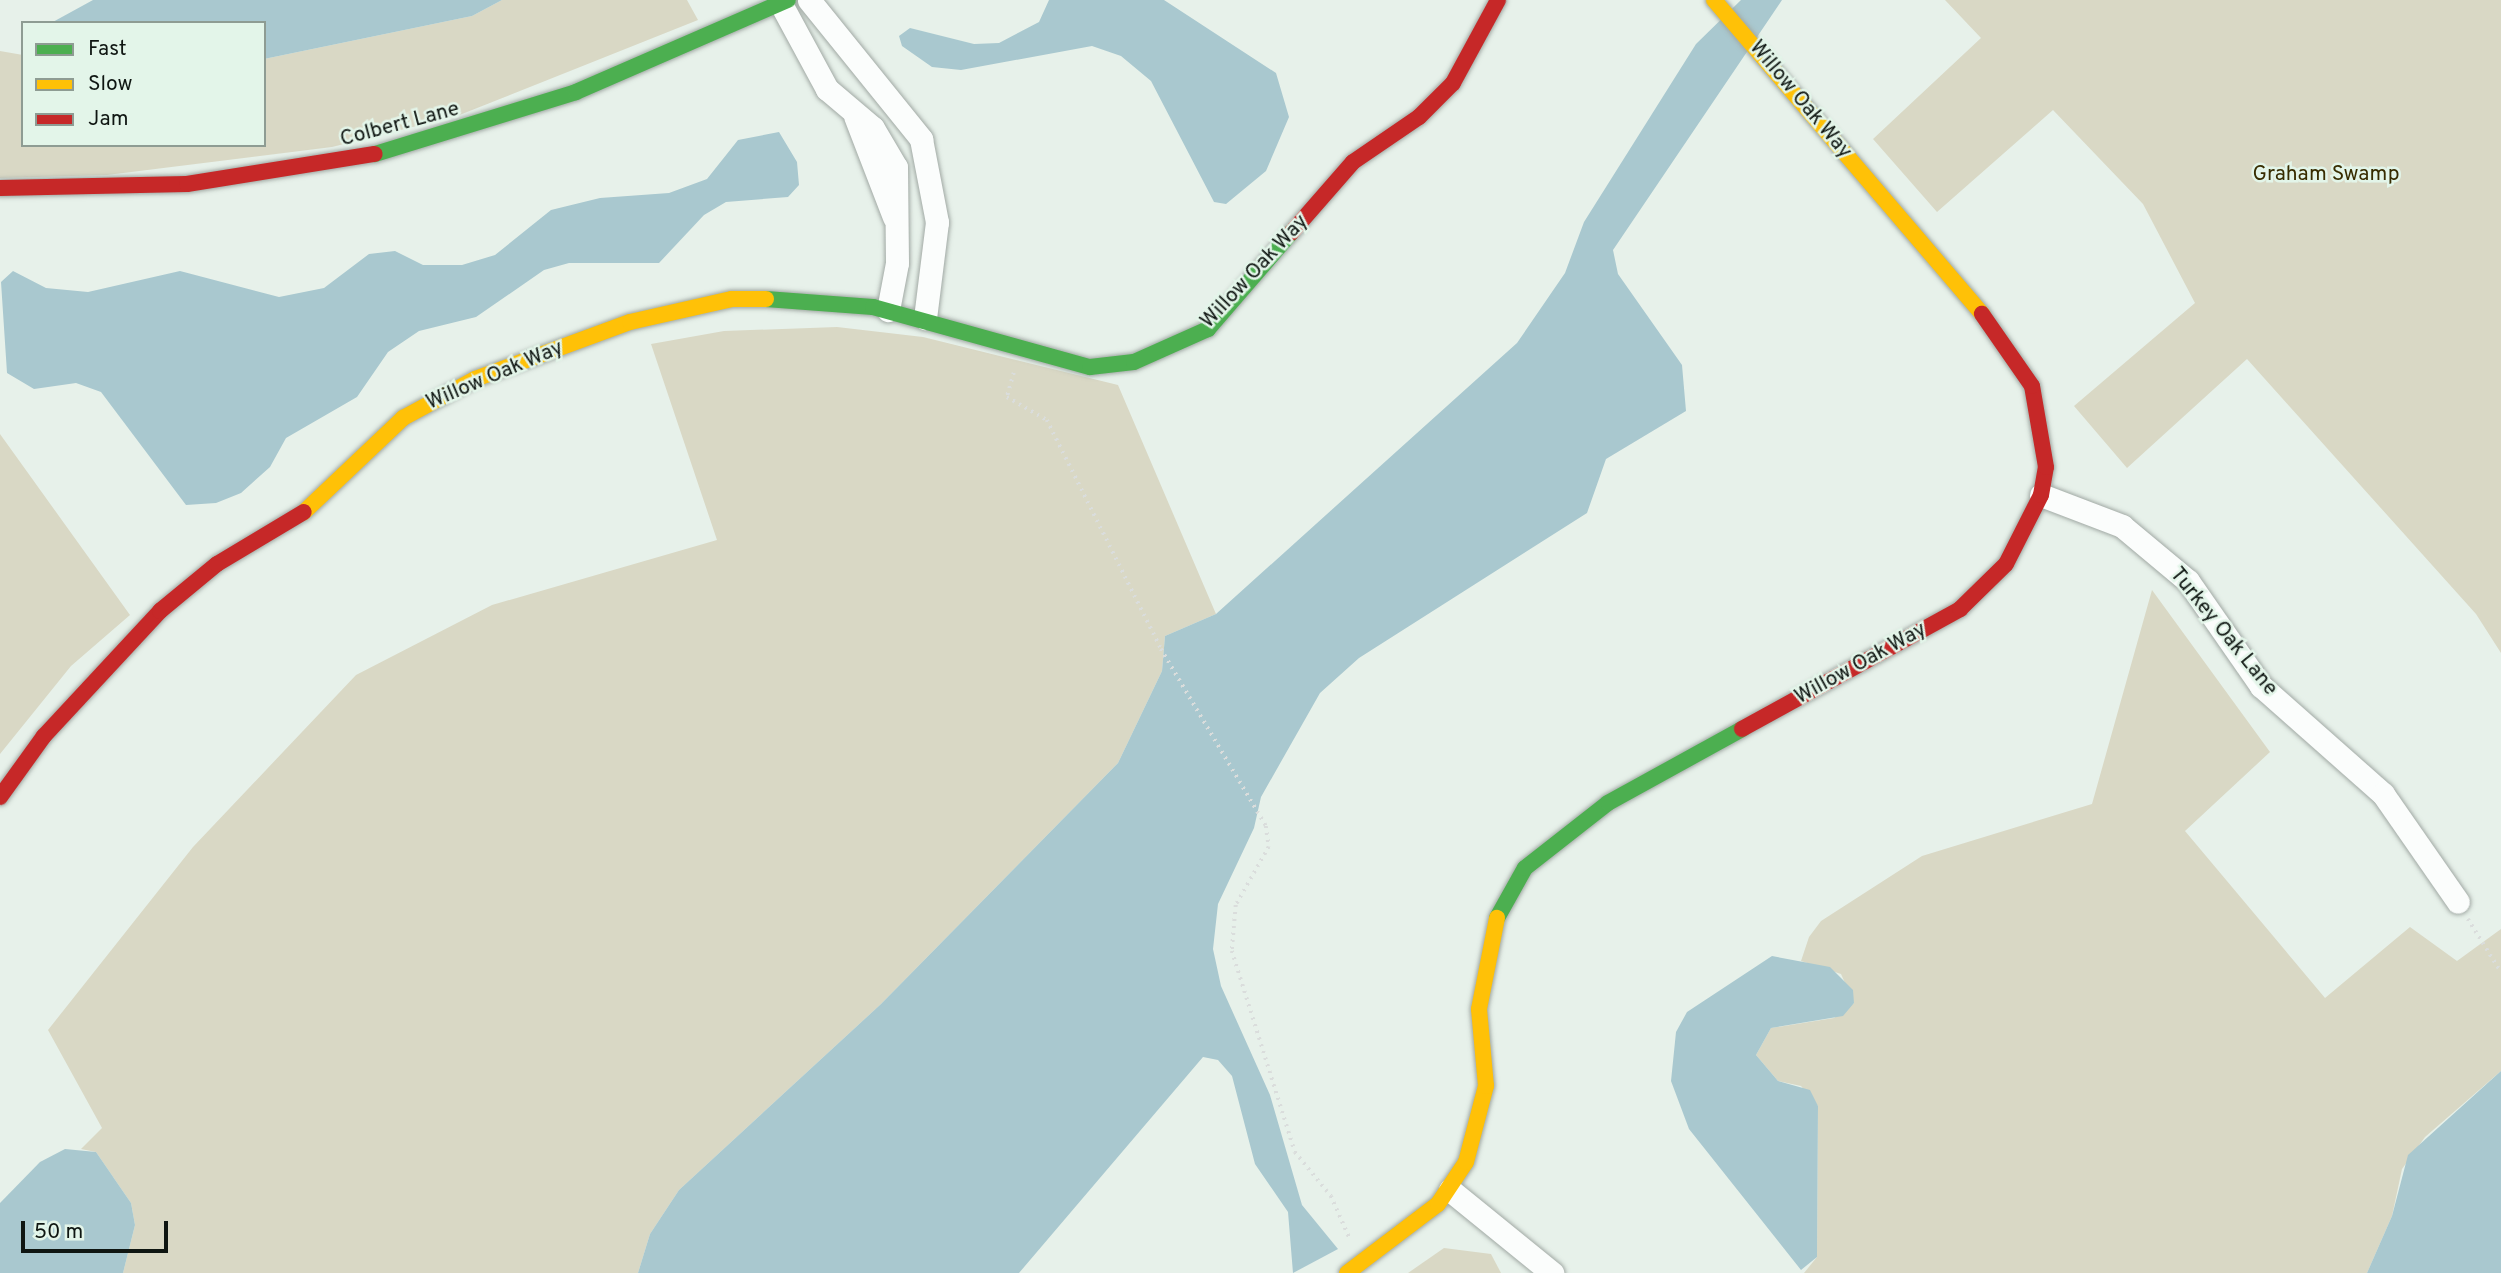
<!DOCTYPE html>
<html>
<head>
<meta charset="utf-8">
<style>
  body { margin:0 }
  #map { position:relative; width:2501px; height:1273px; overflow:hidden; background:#e7f1ea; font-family:Overpass,sans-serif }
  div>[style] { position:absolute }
  .green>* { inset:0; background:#d9d8c5 }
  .water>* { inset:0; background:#a9c8cf }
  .path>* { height:3.5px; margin-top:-1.75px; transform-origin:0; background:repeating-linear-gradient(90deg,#dadddc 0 2px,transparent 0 7px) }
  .roads { filter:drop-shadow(0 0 2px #a1a9a4) drop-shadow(0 0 2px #a1a9a4) }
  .street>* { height:23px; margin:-11.5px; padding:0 11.5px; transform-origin:11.5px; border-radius:11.5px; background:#fbfdfc }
  .fast>* { height:16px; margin:-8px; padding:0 8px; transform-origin:8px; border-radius:8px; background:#4caf50 }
  .slow>* { height:16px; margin:-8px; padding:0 8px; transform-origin:8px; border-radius:8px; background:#ffc107 }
  .jam>* { height:16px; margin:-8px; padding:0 8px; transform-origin:8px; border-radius:8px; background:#c62828 }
  span { translate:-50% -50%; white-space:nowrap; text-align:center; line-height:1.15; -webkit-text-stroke:5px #e3f5e9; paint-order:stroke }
  .street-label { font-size:21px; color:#0f1612 }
  .park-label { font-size:21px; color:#372c00 }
  .legend { position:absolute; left:21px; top:21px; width:245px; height:126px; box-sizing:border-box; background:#e3f5e9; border:2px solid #8e9c93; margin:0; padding:9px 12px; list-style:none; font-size:21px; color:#0f1612 }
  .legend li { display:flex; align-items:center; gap:14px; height:35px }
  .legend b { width:35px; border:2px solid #8e9c93 }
  .scale { position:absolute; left:21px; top:1221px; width:147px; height:32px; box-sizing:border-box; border:4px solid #0f1612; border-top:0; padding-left:9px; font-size:21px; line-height:24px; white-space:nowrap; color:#0f1612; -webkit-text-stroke:5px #e3f5e9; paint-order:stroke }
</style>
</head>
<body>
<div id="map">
  <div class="green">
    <div style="clip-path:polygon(502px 0,687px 0,698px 20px,457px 116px,332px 147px,107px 175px,0 178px,0 51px,23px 55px,23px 145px,264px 145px,264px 59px,472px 16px)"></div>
    <div style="clip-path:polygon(1945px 0,2501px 0,2501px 653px,2476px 614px,2247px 359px,2127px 468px,2074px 406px,2195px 303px,2143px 204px,2053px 110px,1937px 212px,1873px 139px,1981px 38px)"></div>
    <div style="clip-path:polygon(837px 327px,923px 337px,1118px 385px,1216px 614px,1165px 636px,1162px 671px,1118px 763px,881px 1004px,679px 1190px,650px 1234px,638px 1273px,123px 1273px,135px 1225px,131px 1203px,96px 1152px,81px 1149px,102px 1128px,48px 1030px,193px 847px,356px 675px,492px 605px,717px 540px,651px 344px,724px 331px)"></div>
    <div style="clip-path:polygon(0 434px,130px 615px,71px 666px,0 754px)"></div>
    <div style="clip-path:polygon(2152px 590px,2270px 752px,2185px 831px,2325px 998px,2410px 927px,2457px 961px,2501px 929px,2501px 1071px,2425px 1137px,2402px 1169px,2392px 1216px,2367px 1273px,1804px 1273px,1817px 1257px,1818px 1106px,1801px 1086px,1778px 1081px,1756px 1055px,1771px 1028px,1834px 1018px,1854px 1003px,1841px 974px,1801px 961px,1809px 937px,1821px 921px,1922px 856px,2092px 804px)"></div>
    <div style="clip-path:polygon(1444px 1248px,1491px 1254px,1501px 1273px,1408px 1273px)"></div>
  </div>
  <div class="water">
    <div style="clip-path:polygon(93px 0,502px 0,472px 16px,264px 59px,264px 23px,51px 23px)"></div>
    <div style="clip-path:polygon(1049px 0,1164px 0,1276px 73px,1289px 117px,1266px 171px,1226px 204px,1214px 202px,1151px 81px,1121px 56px,1092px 46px,961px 70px,932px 67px,902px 46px,899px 36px,910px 28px,974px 44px,999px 43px,1039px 22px)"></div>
    <div style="clip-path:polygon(1741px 0,1782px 0,1613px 250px,1618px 274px,1682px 365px,1686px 411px,1606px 459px,1587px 513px,1359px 658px,1320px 693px,1261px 797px,1254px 828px,1218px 904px,1213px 949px,1221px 986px,1270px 1095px,1302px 1205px,1338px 1249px,1293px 1273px,1288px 1212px,1255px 1164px,1232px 1076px,1218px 1060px,1203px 1057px,1019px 1273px,638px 1273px,650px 1234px,679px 1190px,881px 1004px,1118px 763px,1162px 671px,1165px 636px,1216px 614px,1517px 343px,1565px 273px,1584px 222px,1696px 44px)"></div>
    <div style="clip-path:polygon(779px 132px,797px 162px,799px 185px,788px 197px,726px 202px,704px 215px,659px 263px,569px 263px,544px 270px,476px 317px,419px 331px,388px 352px,357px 397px,286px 438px,270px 467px,241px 493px,216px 503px,186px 505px,101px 392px,76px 383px,34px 389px,7px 373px,1px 282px,13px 271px,46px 288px,88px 292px,180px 271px,279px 297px,324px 288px,369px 254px,395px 251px,423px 265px,462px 265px,495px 255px,551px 210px,600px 198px,669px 193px,707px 179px,738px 140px)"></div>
    <div style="clip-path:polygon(1772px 956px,1830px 967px,1853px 990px,1854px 1003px,1843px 1016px,1771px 1028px,1756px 1055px,1778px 1081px,1810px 1090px,1818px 1106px,1817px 1257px,1801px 1270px,1689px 1129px,1671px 1081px,1676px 1032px,1687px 1012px)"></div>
    <div style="clip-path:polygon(2501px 1071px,2501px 1273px,2367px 1273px,2392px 1216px,2408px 1155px)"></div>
    <div style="clip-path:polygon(65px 1149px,96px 1152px,131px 1203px,135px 1225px,123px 1273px,0 1273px,0 1203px,40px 1162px)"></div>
  </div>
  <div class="path">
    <div style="left:1014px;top:373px;width:25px;rotate:106deg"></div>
    <div style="left:1007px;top:397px;width:46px;rotate:29.9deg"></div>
    <div style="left:1047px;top:420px;width:256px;rotate:63.5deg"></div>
    <div style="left:1161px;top:649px;width:206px;rotate:59.3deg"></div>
    <div style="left:1266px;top:826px;width:21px;rotate:82deg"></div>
    <div style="left:1269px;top:847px;width:67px;rotate:119.6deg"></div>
    <div style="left:1236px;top:905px;width:46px;rotate:95deg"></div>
    <div style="left:1232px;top:951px;width:211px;rotate:72.6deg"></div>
    <div style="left:1295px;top:1152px;width:57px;rotate:50.7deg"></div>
    <div style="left:1331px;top:1196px;width:47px;rotate:66.2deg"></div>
    <div style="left:2468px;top:919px;width:62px;rotate:58.1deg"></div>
  </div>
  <div class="roads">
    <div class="street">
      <div style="left:809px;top:0;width:179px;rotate:51.1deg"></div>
      <div style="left:921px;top:139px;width:85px;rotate:79.1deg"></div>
      <div style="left:937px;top:222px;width:97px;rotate:97.1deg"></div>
      <div style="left:781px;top:4px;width:97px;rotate:61.6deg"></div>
      <div style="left:827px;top:89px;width:60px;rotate:40.3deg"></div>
      <div style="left:873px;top:128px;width:45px;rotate:59.5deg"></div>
      <div style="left:896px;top:167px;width:96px;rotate:89.4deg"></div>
      <div style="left:897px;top:263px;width:48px;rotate:100.8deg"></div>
      <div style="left:855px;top:116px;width:108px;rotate:68.9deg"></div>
      <div style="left:2041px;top:495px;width:87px;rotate:20.9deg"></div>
      <div style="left:2122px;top:526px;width:86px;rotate:39.8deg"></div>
      <div style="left:2188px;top:581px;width:128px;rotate:55.2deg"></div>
      <div style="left:2261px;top:686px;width:163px;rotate:41.5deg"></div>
      <div style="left:2383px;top:794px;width:131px;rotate:55.2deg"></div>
      <div style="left:1450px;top:1190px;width:132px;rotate:39.1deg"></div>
    </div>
    <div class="fast">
      <div style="left:375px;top:154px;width:210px;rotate:-17.1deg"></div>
      <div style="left:576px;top:92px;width:231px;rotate:-23.5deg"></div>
      <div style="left:766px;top:299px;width:107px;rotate:4.3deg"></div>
      <div style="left:873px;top:307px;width:225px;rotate:15.5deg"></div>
      <div style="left:1090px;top:367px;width:44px;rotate:-6.5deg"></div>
      <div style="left:1134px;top:362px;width:81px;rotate:-24deg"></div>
      <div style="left:1208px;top:329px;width:127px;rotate:-49.2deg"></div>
      <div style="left:1497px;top:918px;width:57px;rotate:-60.8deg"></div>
      <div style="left:1525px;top:868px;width:105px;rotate:-38.1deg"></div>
      <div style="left:1608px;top:803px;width:153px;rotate:-28.9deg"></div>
    </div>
    <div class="slow">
      <div style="left:1714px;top:0;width:413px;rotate:49.5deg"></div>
      <div style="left:304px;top:512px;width:137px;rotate:-43.5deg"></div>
      <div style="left:403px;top:418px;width:82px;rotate:-28.4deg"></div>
      <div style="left:475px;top:379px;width:165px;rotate:-20.2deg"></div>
      <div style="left:630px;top:322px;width:105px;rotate:-12.7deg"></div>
      <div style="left:732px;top:299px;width:34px"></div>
      <div style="left:1347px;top:1273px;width:114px;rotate:-37.2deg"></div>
      <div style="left:1438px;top:1204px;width:50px;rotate:-56.3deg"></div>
      <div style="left:1466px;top:1162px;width:79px;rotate:-75.3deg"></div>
      <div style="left:1486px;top:1086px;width:77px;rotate:-95.2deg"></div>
      <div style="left:1479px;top:1009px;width:93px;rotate:-78.8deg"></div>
    </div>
    <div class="jam">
      <div style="left:0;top:188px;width:187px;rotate:-1.2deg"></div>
      <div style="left:187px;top:184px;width:190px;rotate:-9.1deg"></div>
      <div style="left:1291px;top:233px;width:94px;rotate:-48.9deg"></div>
      <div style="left:1353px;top:162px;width:80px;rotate:-34.3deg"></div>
      <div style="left:1419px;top:117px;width:48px;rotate:-45deg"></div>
      <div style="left:1453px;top:83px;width:94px;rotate:-61.5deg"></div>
      <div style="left:1742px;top:729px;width:249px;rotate:-28.8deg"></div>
      <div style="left:1960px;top:609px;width:64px;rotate:-44.4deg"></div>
      <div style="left:2006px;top:564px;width:77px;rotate:-63.1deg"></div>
      <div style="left:2041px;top:495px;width:28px;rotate:-80deg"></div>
      <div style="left:2046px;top:467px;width:82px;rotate:-99.8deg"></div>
      <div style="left:2032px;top:386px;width:88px;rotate:-124.8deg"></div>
      <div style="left:0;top:797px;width:75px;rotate:-54.2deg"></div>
      <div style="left:44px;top:736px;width:171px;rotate:-47.1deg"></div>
      <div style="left:160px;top:611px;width:74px;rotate:-39.5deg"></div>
      <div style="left:217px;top:564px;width:101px;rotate:-30.9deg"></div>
    </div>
  </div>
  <div class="street-label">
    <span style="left:1800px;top:100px;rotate:50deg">Willow Oak Way</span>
    <span style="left:400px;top:125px;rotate:-15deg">Colbert Lane</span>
    <span style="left:1255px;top:272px;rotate:-47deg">Willow Oak Way</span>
    <span style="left:495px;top:376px;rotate:-23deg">Willow Oak Way</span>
    <span style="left:2223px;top:632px;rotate:51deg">Turkey Oak Lane</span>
    <span style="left:1861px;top:664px;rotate:-29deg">Willow Oak Way</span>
  </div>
  <div class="park-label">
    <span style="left:2326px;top:175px">Graham Swamp</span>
  </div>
  <ul class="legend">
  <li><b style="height:9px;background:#4caf50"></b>Fast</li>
  <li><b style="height:9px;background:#ffc107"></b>Slow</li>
  <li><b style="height:9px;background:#c62828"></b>Jam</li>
  </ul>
  <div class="scale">50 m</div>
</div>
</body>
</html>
